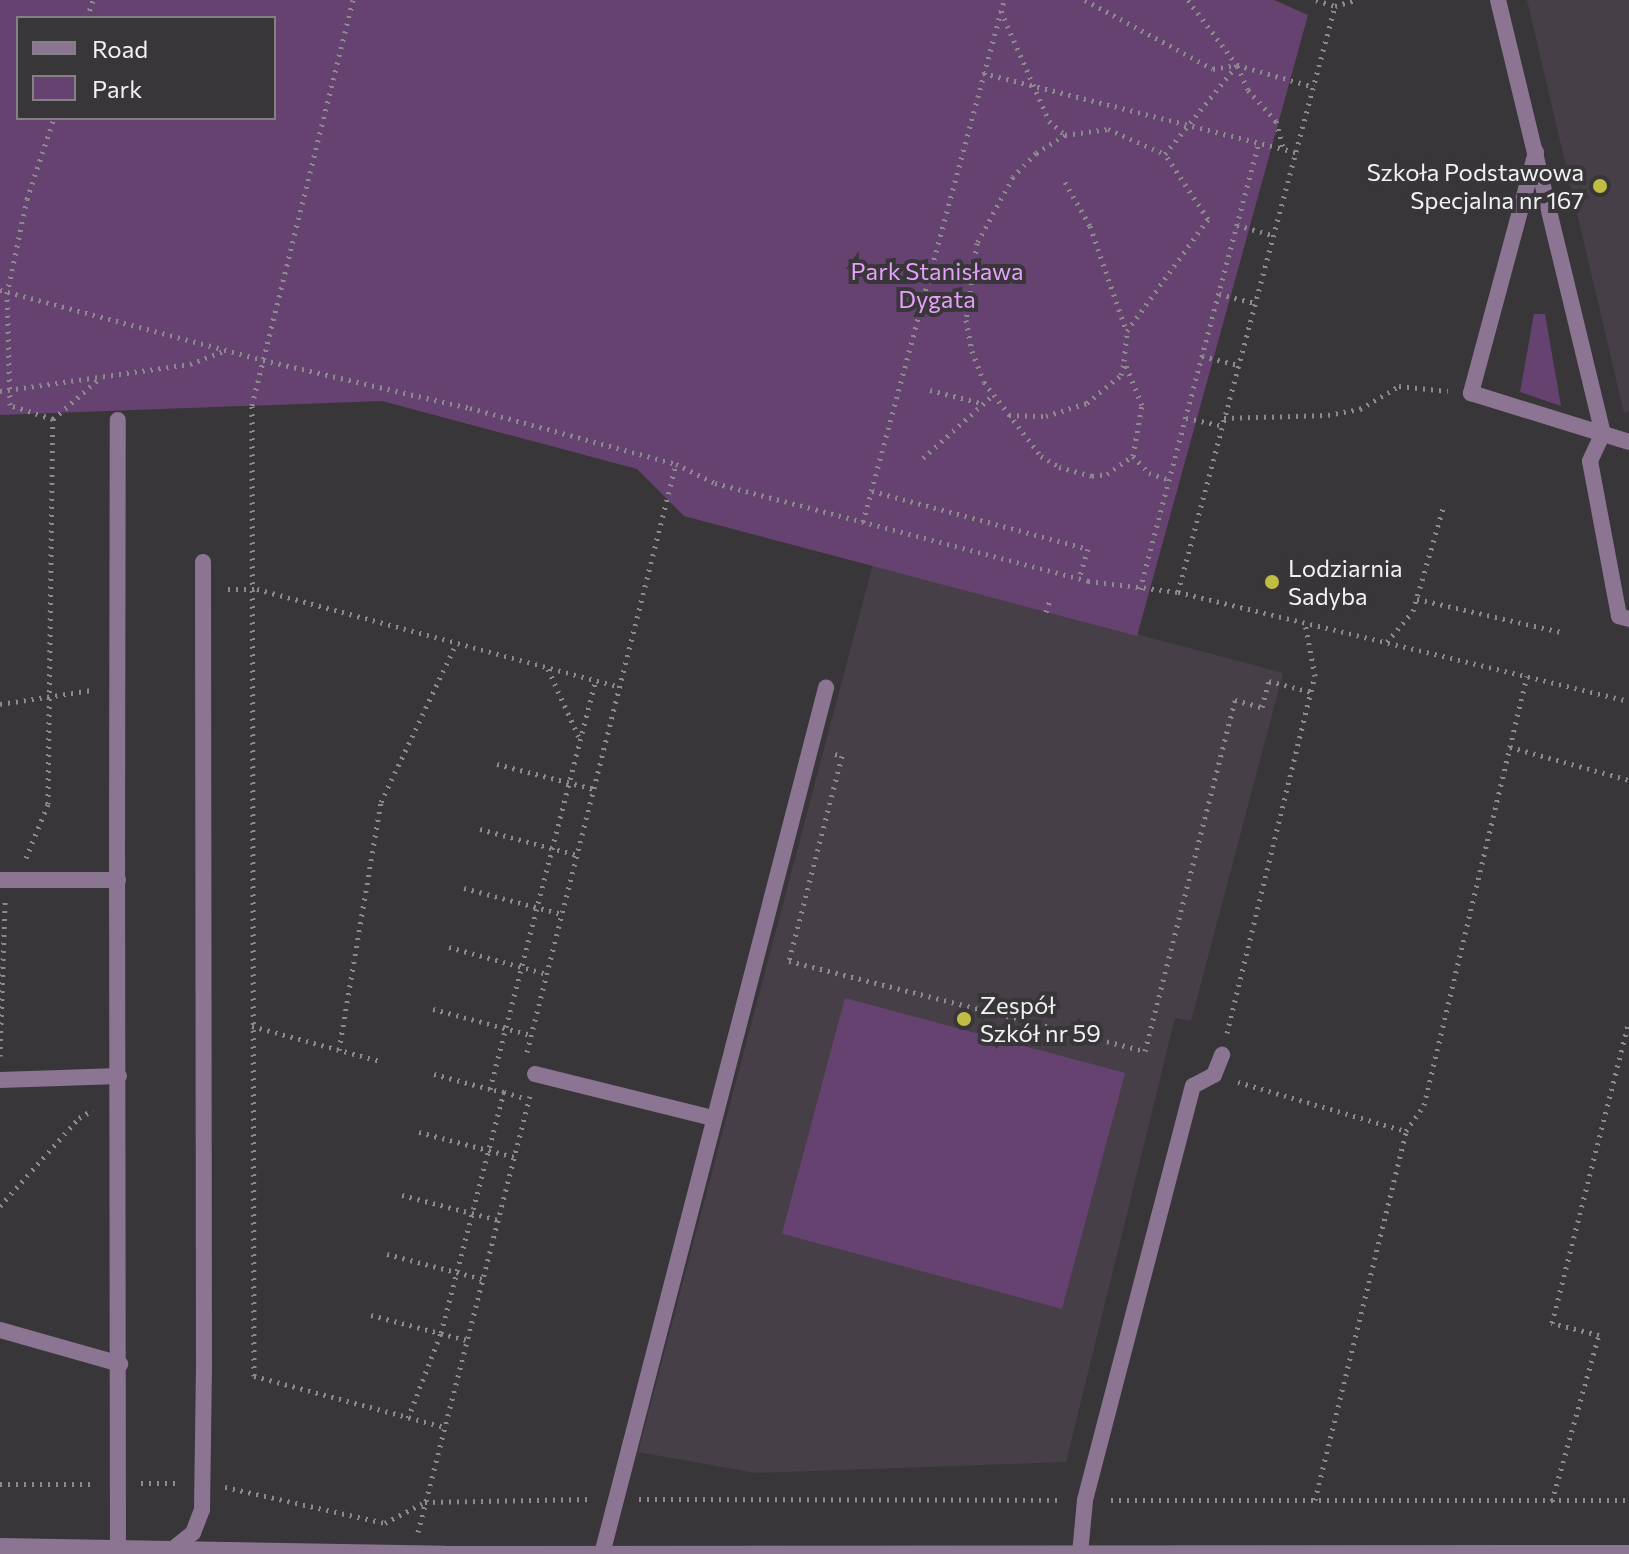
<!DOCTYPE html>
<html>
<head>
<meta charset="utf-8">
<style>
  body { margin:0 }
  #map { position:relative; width:1629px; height:1554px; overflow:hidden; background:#39363a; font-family:Commissioner,sans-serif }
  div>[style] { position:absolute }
  .built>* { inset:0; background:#463f48 }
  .green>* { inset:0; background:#664270; transform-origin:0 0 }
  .path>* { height:5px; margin-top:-2.5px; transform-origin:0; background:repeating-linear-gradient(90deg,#8c8a8d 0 2px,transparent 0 8px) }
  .service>* { height:16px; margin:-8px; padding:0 8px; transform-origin:8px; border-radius:8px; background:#8c7593 }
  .minor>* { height:16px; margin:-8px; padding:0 8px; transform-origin:8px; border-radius:8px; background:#8c7593 }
  .dots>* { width:22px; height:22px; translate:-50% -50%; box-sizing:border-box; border:4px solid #39363a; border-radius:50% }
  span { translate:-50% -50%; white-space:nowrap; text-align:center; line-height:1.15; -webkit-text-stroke:8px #39363a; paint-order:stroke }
  .poi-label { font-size:24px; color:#f2f1f3 }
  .right { translate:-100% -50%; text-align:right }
  .left { translate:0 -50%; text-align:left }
  .park-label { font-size:24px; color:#e69ffa }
  .legend { position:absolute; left:16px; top:16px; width:260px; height:104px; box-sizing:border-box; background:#39363a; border:2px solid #838184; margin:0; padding:10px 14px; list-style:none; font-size:24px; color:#f2f1f3 }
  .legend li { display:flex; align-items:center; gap:16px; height:40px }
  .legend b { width:40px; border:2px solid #838184 }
</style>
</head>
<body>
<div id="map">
  <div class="built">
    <div style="clip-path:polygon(1527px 0,1629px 0,1629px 411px,1624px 413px)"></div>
    <div style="clip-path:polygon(873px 564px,1283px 673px,1191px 1021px,1175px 1018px,1066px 1462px,756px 1473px,638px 1452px)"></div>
  </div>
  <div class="green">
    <div style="clip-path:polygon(evenodd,0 0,1274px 0,1308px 15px,1137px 636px,684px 516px,637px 469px,382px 401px,0 415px,0 0,18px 18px,274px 18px,274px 118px,18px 118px,18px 18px)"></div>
    <div style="clip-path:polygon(1534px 314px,1545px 314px,1561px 406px,1520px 392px)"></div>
    <div style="left:845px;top:998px;width:290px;height:244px;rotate:15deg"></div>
  </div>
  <div class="path">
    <div style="left:353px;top:0;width:418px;rotate:104deg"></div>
    <div style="left:252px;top:406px;width:970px;rotate:89.88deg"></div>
    <div style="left:254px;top:1376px;width:197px;rotate:15deg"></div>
    <div style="left:1085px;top:0;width:145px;rotate:28.3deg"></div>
    <div style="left:1213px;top:69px;width:23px;rotate:-10deg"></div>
    <div style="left:1188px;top:0;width:81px;rotate:53deg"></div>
    <div style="left:1237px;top:65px;width:80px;rotate:15.9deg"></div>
    <div style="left:1316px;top:0;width:20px;rotate:18deg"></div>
    <div style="left:1335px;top:6px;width:22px;rotate:-16deg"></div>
    <div style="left:1001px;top:11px;width:120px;rotate:66.4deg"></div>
    <div style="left:1049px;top:121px;width:21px;rotate:41deg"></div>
    <div style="left:1065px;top:135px;width:34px;rotate:148deg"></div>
    <div style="left:1036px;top:153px;width:33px;rotate:134deg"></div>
    <div style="left:1013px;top:177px;width:75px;rotate:118.6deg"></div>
    <div style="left:977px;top:243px;width:78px;rotate:98.1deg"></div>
    <div style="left:966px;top:320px;width:32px;rotate:79deg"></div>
    <div style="left:972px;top:351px;width:33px;rotate:69deg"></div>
    <div style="left:984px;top:382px;width:93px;rotate:52.4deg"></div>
    <div style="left:1041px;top:456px;width:21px;rotate:31deg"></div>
    <div style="left:1059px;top:467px;width:34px;rotate:15deg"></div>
    <div style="left:1092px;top:476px;width:15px;rotate:-8deg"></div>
    <div style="left:1107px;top:474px;width:32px;rotate:-35deg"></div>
    <div style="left:1133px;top:456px;width:23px;rotate:47deg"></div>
    <div style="left:1149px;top:473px;width:21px;rotate:19deg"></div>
    <div style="left:87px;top:18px;width:19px;rotate:-72deg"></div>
    <div style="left:1237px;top:66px;width:26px;rotate:65deg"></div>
    <div style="left:1248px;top:90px;width:42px;rotate:47.9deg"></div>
    <div style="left:1276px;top:121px;width:28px;rotate:75deg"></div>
    <div style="left:983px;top:73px;width:323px;rotate:14.2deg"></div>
    <div style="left:1065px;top:135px;width:43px;rotate:-7.9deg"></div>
    <div style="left:1108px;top:129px;width:62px;rotate:23.7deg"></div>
    <div style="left:1165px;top:154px;width:114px;rotate:-51deg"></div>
    <div style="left:1065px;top:182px;width:51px;rotate:60.4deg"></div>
    <div style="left:1090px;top:226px;width:110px;rotate:70.9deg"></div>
    <div style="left:1237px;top:225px;width:37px;rotate:16deg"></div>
    <div style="left:0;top:290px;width:272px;rotate:14.9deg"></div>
    <div style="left:263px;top:360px;width:212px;rotate:13.1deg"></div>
    <div style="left:470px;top:408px;width:213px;rotate:15.2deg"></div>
    <div style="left:676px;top:464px;width:43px;rotate:26deg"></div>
    <div style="left:715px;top:483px;width:386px;rotate:14.7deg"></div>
    <div style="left:1088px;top:581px;width:91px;rotate:7deg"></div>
    <div style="left:1178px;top:592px;width:464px;rotate:13.6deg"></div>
    <div style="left:1219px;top:294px;width:37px;rotate:14deg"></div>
    <div style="left:1202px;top:356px;width:38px;rotate:14deg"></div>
    <div style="left:930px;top:390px;width:53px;rotate:14.3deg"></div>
    <div style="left:0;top:391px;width:192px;rotate:-8.1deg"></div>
    <div style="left:190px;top:364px;width:39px;rotate:-21deg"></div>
    <div style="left:1009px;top:415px;width:37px;rotate:2deg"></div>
    <div style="left:1046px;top:416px;width:43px;rotate:-17.6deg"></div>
    <div style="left:1087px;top:403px;width:44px;rotate:-39.5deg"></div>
    <div style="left:1121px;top:375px;width:12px;rotate:-76deg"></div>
    <div style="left:1186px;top:418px;width:38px;rotate:12deg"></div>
    <div style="left:1224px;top:418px;width:104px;rotate:-1.7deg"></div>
    <div style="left:1328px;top:415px;width:33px;rotate:-11deg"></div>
    <div style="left:1360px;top:409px;width:45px;rotate:-30.5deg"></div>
    <div style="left:1399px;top:386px;width:49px;rotate:5.8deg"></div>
    <div style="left:53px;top:419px;width:64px;rotate:-41.2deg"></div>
    <div style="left:1133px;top:456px;width:52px;rotate:-80deg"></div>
    <div style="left:1142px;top:405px;width:48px;rotate:-112.2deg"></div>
    <div style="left:1124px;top:361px;width:30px;rotate:-84deg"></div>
    <div style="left:1127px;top:331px;width:138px;rotate:-54.1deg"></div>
    <div style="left:1208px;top:219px;width:78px;rotate:-123.5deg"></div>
    <div style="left:923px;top:458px;width:94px;rotate:-42deg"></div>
    <div style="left:872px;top:491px;width:224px;rotate:15deg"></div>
    <div style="left:1088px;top:549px;width:31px;rotate:107deg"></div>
    <div style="left:863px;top:522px;width:541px;rotate:-74.88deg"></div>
    <div style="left:228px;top:589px;width:29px"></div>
    <div style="left:257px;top:589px;width:375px;rotate:15.1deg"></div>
    <div style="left:1140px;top:589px;width:462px;rotate:-75.1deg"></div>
    <div style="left:1178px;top:592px;width:607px;rotate:-75deg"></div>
    <div style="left:1417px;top:599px;width:148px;rotate:12.9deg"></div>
    <div style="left:1046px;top:612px;width:13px;rotate:-72deg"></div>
    <div style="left:1387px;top:642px;width:40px;rotate:-50deg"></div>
    <div style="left:1413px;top:611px;width:110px;rotate:-73.7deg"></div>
    <div style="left:548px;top:669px;width:78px;rotate:65.7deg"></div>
    <div style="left:0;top:704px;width:93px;rotate:-8.7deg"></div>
    <div style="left:1510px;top:747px;width:123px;rotate:15.5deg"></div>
    <div style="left:835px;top:754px;width:7px;rotate:16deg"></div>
    <div style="left:842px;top:756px;width:212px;rotate:104.5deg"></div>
    <div style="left:789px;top:961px;width:367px;rotate:14.2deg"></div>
    <div style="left:1145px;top:1051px;width:362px;rotate:-75.6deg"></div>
    <div style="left:1235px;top:700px;width:28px;rotate:15deg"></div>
    <div style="left:1262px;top:707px;width:27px;rotate:-75deg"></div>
    <div style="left:1269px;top:681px;width:43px;rotate:14.7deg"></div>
    <div style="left:497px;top:764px;width:100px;rotate:14.5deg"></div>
    <div style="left:480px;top:829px;width:100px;rotate:15deg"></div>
    <div style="left:26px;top:858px;width:58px;rotate:-67.8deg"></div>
    <div style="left:48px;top:804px;width:385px;rotate:-89.3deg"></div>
    <div style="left:53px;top:419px;width:45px;rotate:-162deg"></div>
    <div style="left:10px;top:405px;width:111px;rotate:-91.5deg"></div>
    <div style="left:7px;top:294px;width:97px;rotate:-78.1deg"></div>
    <div style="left:27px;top:199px;width:85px;rotate:-71.6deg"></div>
    <div style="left:464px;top:888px;width:101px;rotate:14.9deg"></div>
    <div style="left:449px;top:947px;width:102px;rotate:15.4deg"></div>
    <div style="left:433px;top:1009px;width:101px;rotate:14.9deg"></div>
    <div style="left:252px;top:1026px;width:133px;rotate:15.3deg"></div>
    <div style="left:1227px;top:1033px;width:368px;rotate:-76.2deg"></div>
    <div style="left:1315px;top:676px;width:54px;rotate:-100.7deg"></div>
    <div style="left:339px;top:1050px;width:252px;rotate:-80.4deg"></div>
    <div style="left:381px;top:802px;width:173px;rotate:-64.6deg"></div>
    <div style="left:527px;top:1052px;width:607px;rotate:-75.78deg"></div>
    <div style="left:0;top:1056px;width:154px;rotate:-88.1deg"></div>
    <div style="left:434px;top:1074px;width:58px;rotate:15deg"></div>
    <div style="left:1238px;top:1082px;width:175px;rotate:16.3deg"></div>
    <div style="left:504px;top:1092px;width:21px;rotate:17deg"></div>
    <div style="left:419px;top:1132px;width:98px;rotate:14.7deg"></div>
    <div style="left:402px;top:1195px;width:99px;rotate:14.6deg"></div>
    <div style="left:0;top:1206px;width:118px;rotate:-48.1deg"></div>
    <div style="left:79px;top:1118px;width:16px;rotate:-30deg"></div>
    <div style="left:387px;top:1254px;width:98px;rotate:14.7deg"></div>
    <div style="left:371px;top:1315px;width:98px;rotate:14.7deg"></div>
    <div style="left:408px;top:1418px;width:91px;rotate:-68.8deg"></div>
    <div style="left:441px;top:1333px;width:249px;rotate:-75.4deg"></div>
    <div style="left:504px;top:1092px;width:14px;rotate:-168deg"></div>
    <div style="left:490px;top:1089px;width:420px;rotate:-75.5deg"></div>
    <div style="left:141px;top:1483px;width:38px"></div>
    <div style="left:0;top:1484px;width:95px"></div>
    <div style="left:225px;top:1487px;width:164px;rotate:12.7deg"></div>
    <div style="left:385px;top:1523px;width:45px;rotate:-27.7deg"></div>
    <div style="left:425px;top:1502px;width:168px;rotate:-1deg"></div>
    <div style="left:639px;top:1499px;width:422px;rotate:0.1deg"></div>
    <div style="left:1111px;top:1500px;width:518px"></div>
    <div style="left:1315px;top:1500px;width:380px;rotate:-76.1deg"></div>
    <div style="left:1406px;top:1131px;width:32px;rotate:-55deg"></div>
    <div style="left:1424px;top:1105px;width:441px;rotate:-76.5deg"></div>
    <div style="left:1552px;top:1501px;width:173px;rotate:-74.2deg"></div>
    <div style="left:1599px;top:1335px;width:49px;rotate:-165.7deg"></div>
    <div style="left:1552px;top:1323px;width:311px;rotate:-75.7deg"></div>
    <div style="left:418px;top:1532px;width:450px;rotate:-75.6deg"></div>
  </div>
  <div class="service">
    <div style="left:203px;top:562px;width:801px;rotate:89.93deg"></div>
    <div style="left:117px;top:848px;width:428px;rotate:-89.9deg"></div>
    <div style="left:535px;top:1074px;width:183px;rotate:13.9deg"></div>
    <div style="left:445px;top:1554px;width:1184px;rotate:-0.05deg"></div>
    <div style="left:602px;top:1554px;width:895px;rotate:-75.5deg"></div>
    <div style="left:1080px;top:1554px;width:54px;rotate:-84.7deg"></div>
    <div style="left:1085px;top:1500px;width:428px;rotate:-75.4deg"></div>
    <div style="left:1193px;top:1086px;width:24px;rotate:-28deg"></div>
    <div style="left:1214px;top:1075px;width:22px;rotate:-68deg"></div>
  </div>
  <div class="minor">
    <div style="left:1498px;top:0;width:446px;rotate:76.4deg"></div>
    <div style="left:1603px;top:433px;width:31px;rotate:115deg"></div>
    <div style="left:1590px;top:461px;width:158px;rotate:79.4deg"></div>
    <div style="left:1619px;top:616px;width:10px;rotate:17deg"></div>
    <div style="left:1536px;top:152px;width:250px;rotate:105.1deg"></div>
    <div style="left:1471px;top:393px;width:165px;rotate:17.2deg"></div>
    <div style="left:117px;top:848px;width:701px;rotate:89.92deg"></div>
    <div style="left:0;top:880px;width:118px"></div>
    <div style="left:0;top:1080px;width:119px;rotate:-1.9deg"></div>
    <div style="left:0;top:1330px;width:125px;rotate:15.8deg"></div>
    <div style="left:0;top:1546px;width:445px;rotate:1deg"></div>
    <div style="left:168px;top:1553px;width:32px;rotate:-39deg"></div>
    <div style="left:193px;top:1533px;width:25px;rotate:-69deg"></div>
    <div style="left:202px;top:1510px;width:147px;rotate:-89.2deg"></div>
  </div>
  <div class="dots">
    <div style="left:1600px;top:186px;background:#c0be41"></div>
    <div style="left:1272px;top:582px;background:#c0be41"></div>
    <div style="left:964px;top:1019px;background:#c0be41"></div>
  </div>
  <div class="poi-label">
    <span class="right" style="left:1584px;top:186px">Szkoła Podstawowa<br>Specjalna nr 167</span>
    <span class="left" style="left:1288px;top:582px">Lodziarnia<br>Sadyba</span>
    <span class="left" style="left:980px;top:1019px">Zespół<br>Szkół nr 59</span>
  </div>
  <div class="park-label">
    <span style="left:937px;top:285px">Park Stanisława<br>Dygata</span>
  </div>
  <ul class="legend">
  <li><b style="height:10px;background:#8c7593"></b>Road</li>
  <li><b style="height:22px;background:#664270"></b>Park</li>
  </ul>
</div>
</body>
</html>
